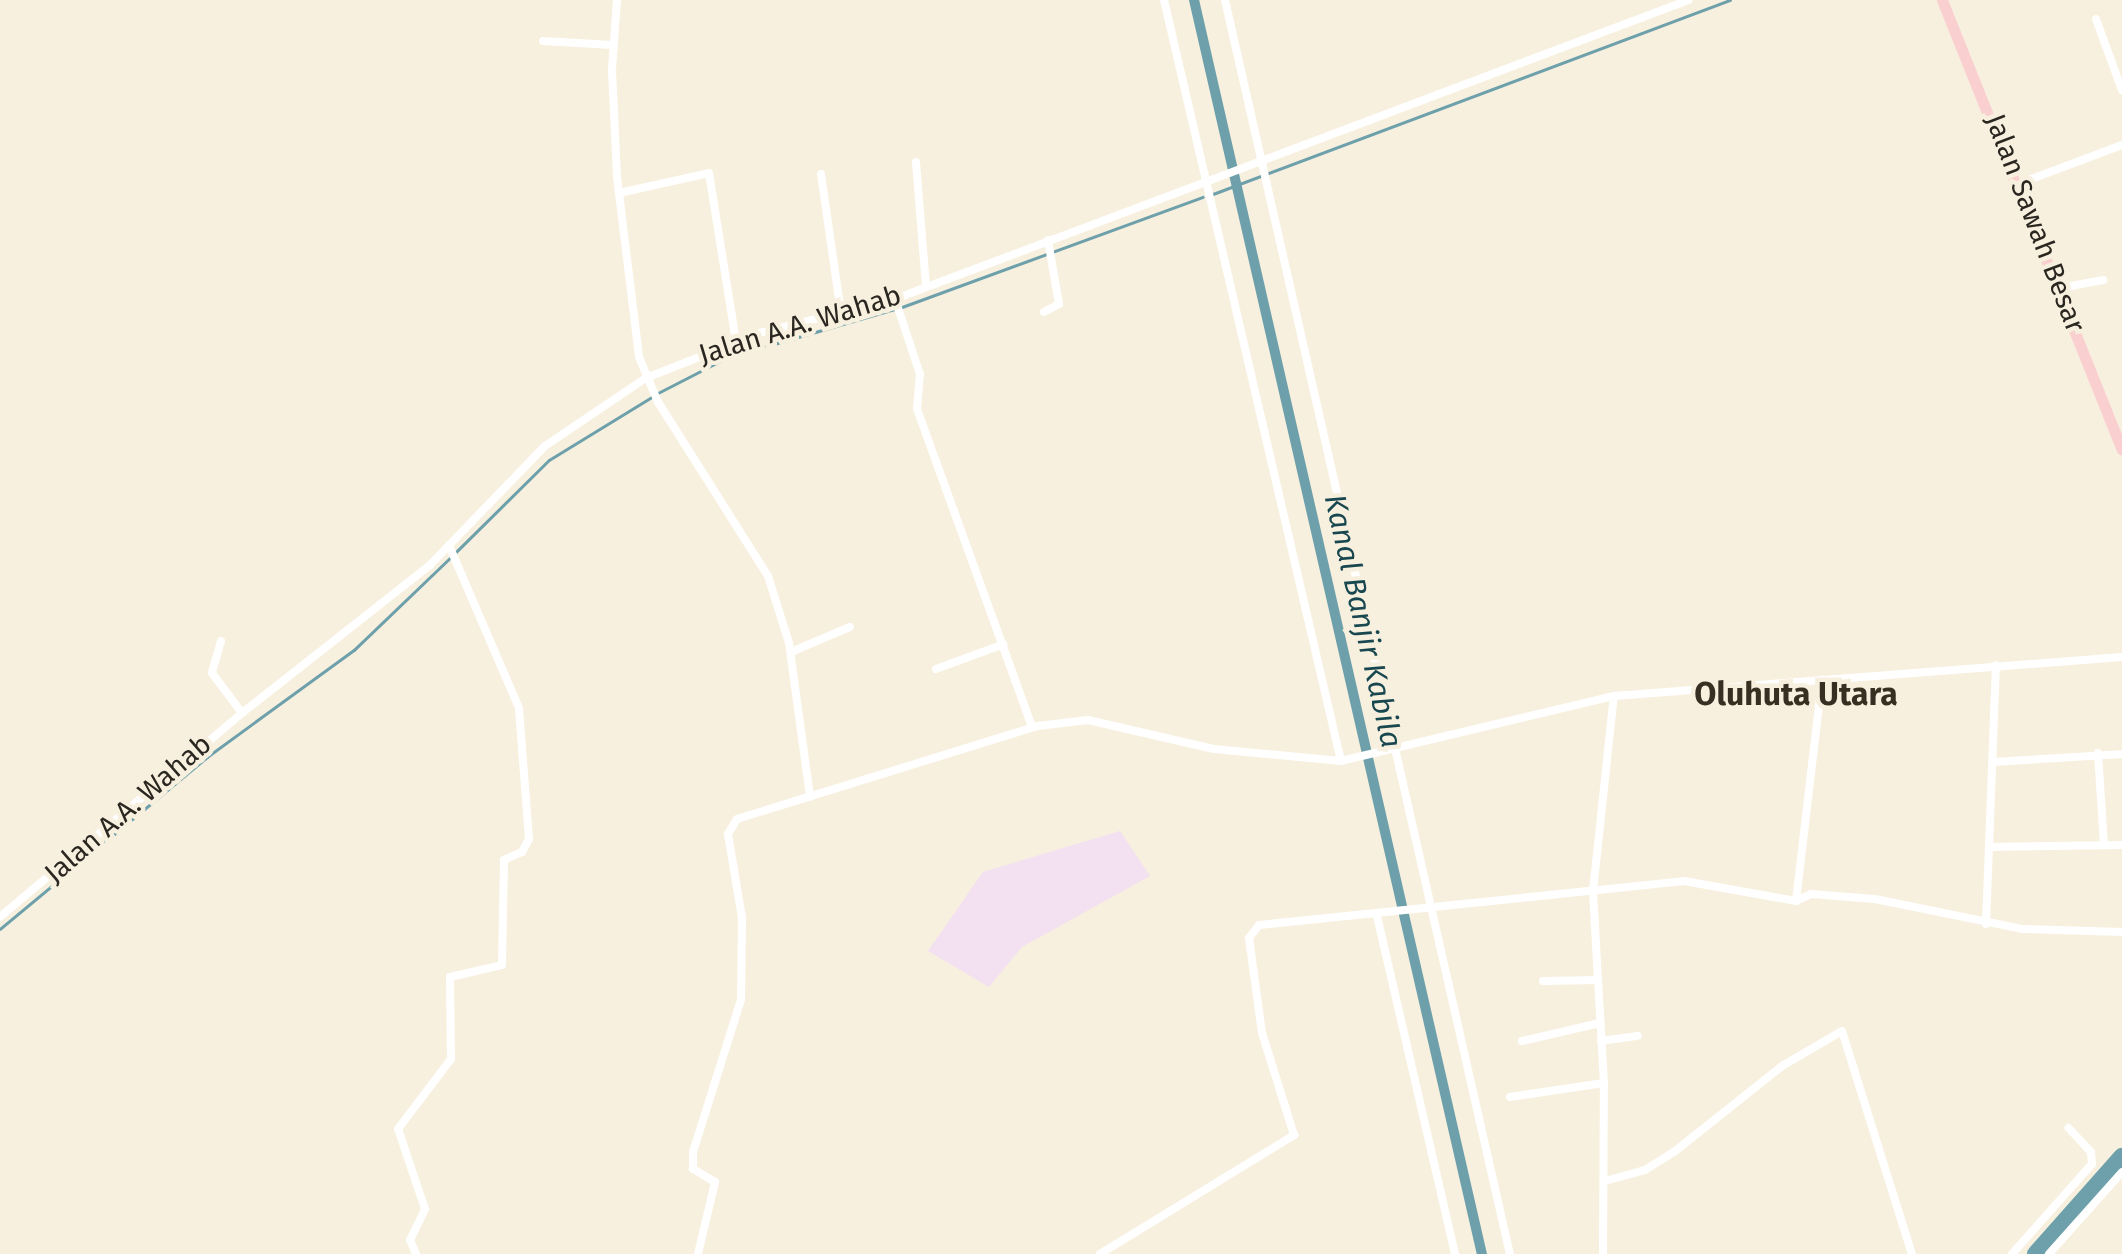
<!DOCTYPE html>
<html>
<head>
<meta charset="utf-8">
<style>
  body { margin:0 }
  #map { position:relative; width:2122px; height:1254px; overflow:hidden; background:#f8f0df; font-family:"Fira Sans",sans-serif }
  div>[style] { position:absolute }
  .commercial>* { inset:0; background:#f3e0f0 }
  .stream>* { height:2.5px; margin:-1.25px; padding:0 1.25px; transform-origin:1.25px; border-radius:1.25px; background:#6da0aa }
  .canal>* { height:10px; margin:-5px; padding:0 5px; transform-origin:5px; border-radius:5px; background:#6da0aa }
  .river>* { height:18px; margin:-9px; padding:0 9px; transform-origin:9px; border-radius:9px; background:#6da0aa }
  .minor>* { height:8px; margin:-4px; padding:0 4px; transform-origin:4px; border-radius:4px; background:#fff }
  .secondary>* { height:11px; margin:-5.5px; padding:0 5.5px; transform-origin:5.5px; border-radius:5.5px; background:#facfd0 }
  span { translate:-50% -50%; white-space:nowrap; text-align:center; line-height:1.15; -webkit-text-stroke:9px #f8f0df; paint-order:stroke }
  .street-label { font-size:28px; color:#2a2720 }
  .water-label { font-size:30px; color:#18474f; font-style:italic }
  .quarter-label { font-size:32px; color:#362f22; font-weight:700 }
</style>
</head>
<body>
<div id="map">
  <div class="commercial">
    <div style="clip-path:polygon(1120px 831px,1150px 876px,1022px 947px,989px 987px,928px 951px,983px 872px)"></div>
  </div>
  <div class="stream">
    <div style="left:1213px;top:194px;width:552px;rotate:-20.57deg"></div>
    <div style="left:902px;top:307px;width:320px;rotate:-20.1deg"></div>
    <div style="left:658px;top:393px;width:76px;rotate:-27.2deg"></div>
    <div style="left:726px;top:358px;width:176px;rotate:-16.2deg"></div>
    <div style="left:455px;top:553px;width:132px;rotate:-44.7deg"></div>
    <div style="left:549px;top:460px;width:121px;rotate:-31.5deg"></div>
    <div style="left:0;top:929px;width:269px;rotate:-39.7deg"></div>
    <div style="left:207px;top:757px;width:182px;rotate:-36.1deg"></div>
    <div style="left:354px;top:650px;width:133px;rotate:-43.8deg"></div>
  </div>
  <div class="canal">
    <div style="left:1194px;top:0;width:1287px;rotate:77.07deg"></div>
  </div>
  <div class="river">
    <div style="left:2036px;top:1254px;width:130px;rotate:-48.4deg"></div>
  </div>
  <div class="minor">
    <div style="left:617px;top:0;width:70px;rotate:94.1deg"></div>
    <div style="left:612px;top:70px;width:107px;rotate:87.3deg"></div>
    <div style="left:617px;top:177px;width:181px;rotate:83deg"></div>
    <div style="left:639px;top:357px;width:49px;rotate:67.1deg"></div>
    <div style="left:658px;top:402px;width:206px;rotate:57.7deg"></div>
    <div style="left:768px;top:576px;width:70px;rotate:72.6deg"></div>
    <div style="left:789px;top:643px;width:155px;rotate:82.2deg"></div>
    <div style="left:1164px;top:0;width:781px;rotate:76.91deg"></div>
    <div style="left:1225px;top:0;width:1286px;rotate:77.2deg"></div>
    <div style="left:2096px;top:19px;width:76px;rotate:69.9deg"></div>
    <div style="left:543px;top:41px;width:69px;rotate:3.3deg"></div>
    <div style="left:916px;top:162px;width:124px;rotate:85.4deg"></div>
    <div style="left:821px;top:174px;width:139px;rotate:81.8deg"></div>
    <div style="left:2018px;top:184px;width:111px;rotate:-20.6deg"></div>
    <div style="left:619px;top:193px;width:92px;rotate:-12.5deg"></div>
    <div style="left:709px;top:173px;width:171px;rotate:80.9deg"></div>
    <div style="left:2060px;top:288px;width:44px;rotate:-10.5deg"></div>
    <div style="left:895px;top:299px;width:79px;rotate:71.6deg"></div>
    <div style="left:920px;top:374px;width:35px;rotate:95deg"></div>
    <div style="left:917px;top:409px;width:338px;rotate:70.1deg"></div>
    <div style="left:1044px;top:312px;width:17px;rotate:-28deg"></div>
    <div style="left:1059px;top:304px;width:65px;rotate:-99.8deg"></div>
    <div style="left:221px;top:641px;width:33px;rotate:106deg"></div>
    <div style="left:212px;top:673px;width:50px;rotate:53.1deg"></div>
    <div style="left:791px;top:652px;width:64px;rotate:-23deg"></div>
    <div style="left:936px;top:669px;width:72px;rotate:-20.2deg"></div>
    <div style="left:2098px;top:753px;width:92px;rotate:86.3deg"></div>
    <div style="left:1993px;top:762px;width:129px;rotate:-3.5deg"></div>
    <div style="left:1990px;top:847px;width:132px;rotate:-0.9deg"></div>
    <div style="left:1796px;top:901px;width:223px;rotate:-83.3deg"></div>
    <div style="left:1377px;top:916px;width:347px;rotate:77deg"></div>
    <div style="left:0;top:917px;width:317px;rotate:-40.1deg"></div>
    <div style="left:242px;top:713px;width:238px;rotate:-38.2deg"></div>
    <div style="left:429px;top:566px;width:167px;rotate:-46deg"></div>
    <div style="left:545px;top:446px;width:122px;rotate:-34deg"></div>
    <div style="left:646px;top:378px;width:123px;rotate:-21.5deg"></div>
    <div style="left:760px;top:333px;width:139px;rotate:-14.1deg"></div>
    <div style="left:895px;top:299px;width:848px;rotate:-20.64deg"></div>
    <div style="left:1986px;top:924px;width:259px;rotate:-87.8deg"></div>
    <div style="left:1543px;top:981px;width:55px;rotate:-1deg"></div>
    <div style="left:1522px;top:1041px;width:80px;rotate:-13deg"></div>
    <div style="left:1601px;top:1041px;width:37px;rotate:-8deg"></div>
    <div style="left:1510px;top:1097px;width:95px;rotate:-8.5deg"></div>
    <div style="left:1605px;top:1181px;width:41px;rotate:-15.4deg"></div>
    <div style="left:1645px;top:1170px;width:34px;rotate:-32deg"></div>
    <div style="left:1674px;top:1152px;width:138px;rotate:-38.5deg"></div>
    <div style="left:1782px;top:1066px;width:69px;rotate:-30.3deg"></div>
    <div style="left:1842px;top:1031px;width:234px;rotate:72.6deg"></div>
    <div style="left:416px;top:1254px;width:15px;rotate:-113deg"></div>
    <div style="left:410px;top:1240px;width:34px;rotate:-64deg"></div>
    <div style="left:425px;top:1209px;width:84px;rotate:-108.6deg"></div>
    <div style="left:398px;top:1129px;width:88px;rotate:-52.9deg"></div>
    <div style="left:451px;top:1059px;width:82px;rotate:-90.7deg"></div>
    <div style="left:450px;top:977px;width:53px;rotate:-13deg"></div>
    <div style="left:502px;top:965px;width:105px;rotate:-88.9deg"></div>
    <div style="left:504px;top:860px;width:20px;rotate:-24deg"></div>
    <div style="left:522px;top:852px;width:15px;rotate:-62deg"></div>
    <div style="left:529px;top:839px;width:131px;rotate:-94.4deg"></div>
    <div style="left:519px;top:708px;width:174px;rotate:-113.3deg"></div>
    <div style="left:698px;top:1254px;width:74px;rotate:-76.7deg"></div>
    <div style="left:715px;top:1182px;width:26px;rotate:-149deg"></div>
    <div style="left:693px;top:1169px;width:17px;rotate:-90deg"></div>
    <div style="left:693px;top:1152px;width:159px;rotate:-72.5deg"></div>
    <div style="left:741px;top:1000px;width:82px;rotate:-89.3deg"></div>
    <div style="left:742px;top:918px;width:85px;rotate:-99.5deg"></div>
    <div style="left:728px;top:834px;width:17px;rotate:-59deg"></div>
    <div style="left:737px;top:819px;width:315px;rotate:-17.2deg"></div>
    <div style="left:1038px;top:726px;width:50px;rotate:-6.8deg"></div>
    <div style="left:1088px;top:720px;width:129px;rotate:13deg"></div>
    <div style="left:1214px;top:749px;width:128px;rotate:5.4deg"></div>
    <div style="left:1341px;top:761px;width:281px;rotate:-13.4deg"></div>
    <div style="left:1614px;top:696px;width:509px;rotate:-4.39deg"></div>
    <div style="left:1100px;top:1254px;width:228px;rotate:-31.5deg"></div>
    <div style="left:1294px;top:1135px;width:107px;rotate:-107.4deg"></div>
    <div style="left:1262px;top:1033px;width:96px;rotate:-97.8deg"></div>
    <div style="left:1249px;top:938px;width:16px;rotate:-52deg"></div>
    <div style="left:1259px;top:925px;width:427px;rotate:-5.9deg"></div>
    <div style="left:1684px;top:881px;width:114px;rotate:10.1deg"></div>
    <div style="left:1796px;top:901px;width:17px;rotate:-25deg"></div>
    <div style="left:1811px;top:894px;width:64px;rotate:4.5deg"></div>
    <div style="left:1875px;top:899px;width:151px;rotate:11.5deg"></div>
    <div style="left:2023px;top:929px;width:99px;rotate:1.7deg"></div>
    <div style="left:1603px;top:1254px;width:171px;rotate:-89.7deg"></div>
    <div style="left:1604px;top:1083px;width:192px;rotate:-93.3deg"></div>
    <div style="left:1593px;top:891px;width:196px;rotate:-83.9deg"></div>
    <div style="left:2012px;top:1254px;width:120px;rotate:-48.4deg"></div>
    <div style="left:2092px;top:1164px;width:12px;rotate:-95deg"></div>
    <div style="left:2091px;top:1152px;width:33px;rotate:-133deg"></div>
    <div style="left:2049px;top:1254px;width:110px;rotate:-48.3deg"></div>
  </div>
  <div class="secondary">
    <div style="left:1942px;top:0;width:484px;rotate:68.2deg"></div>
  </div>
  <div class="street-label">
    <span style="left:2035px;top:223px;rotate:69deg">Jalan Sawah Besar</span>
    <span style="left:800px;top:325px;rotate:-17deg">Jalan A.A. Wahab</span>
    <span style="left:128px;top:809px;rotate:-41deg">Jalan A.A. Wahab</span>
  </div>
  <div class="water-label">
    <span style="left:1363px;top:621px;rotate:77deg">Kanal Banjir Kabila</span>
  </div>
  <div class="quarter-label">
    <span style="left:1796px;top:694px">Oluhuta Utara</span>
  </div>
</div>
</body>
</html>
